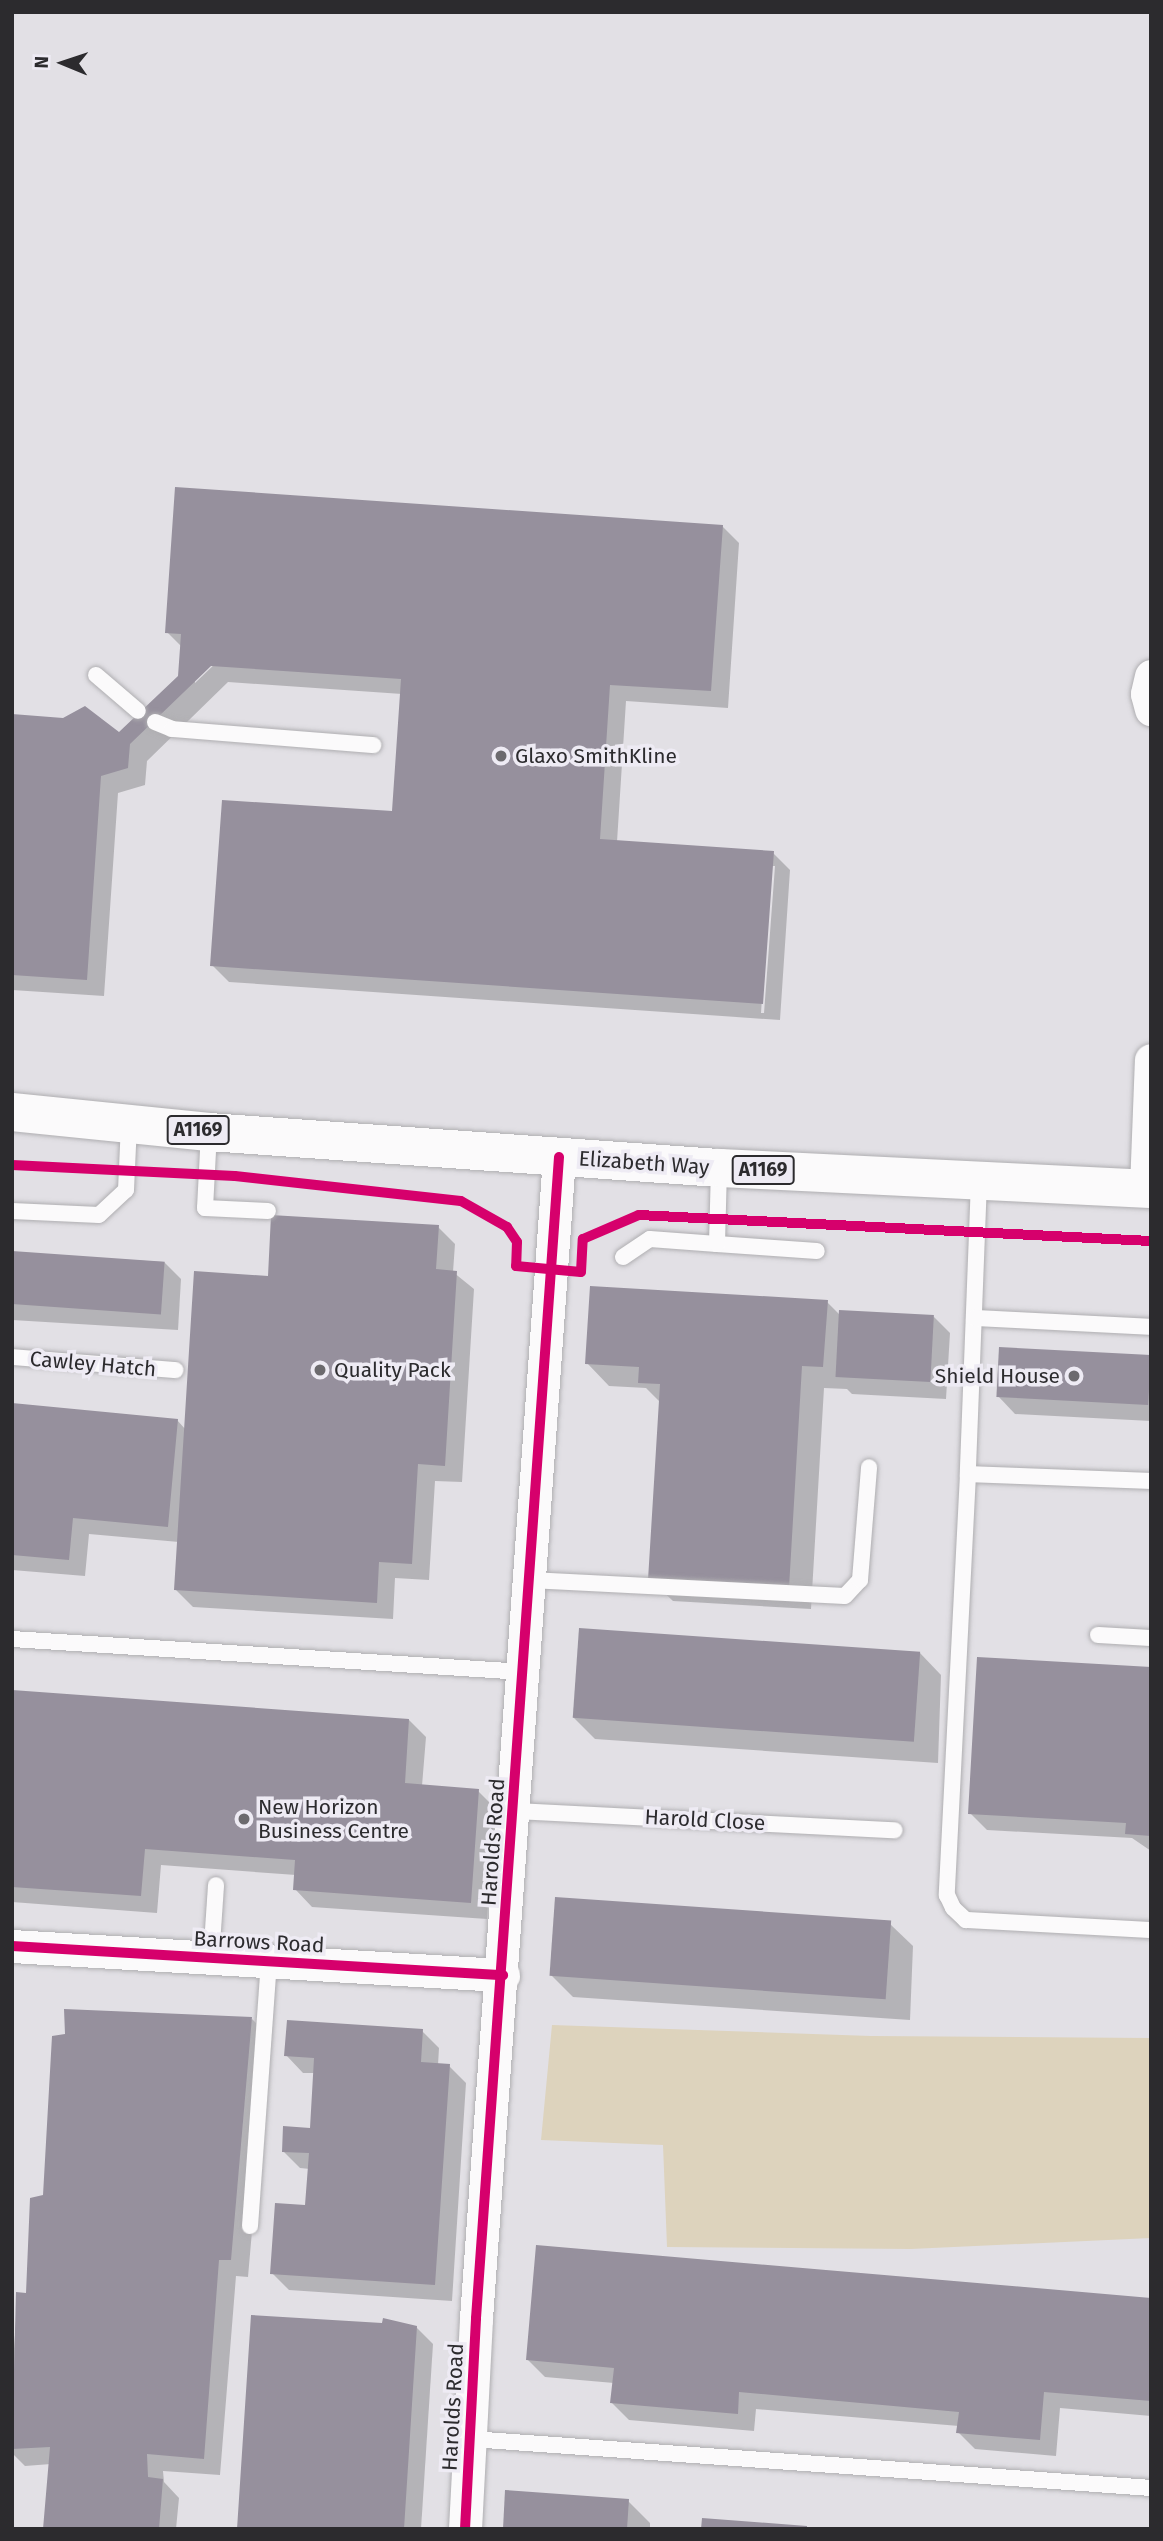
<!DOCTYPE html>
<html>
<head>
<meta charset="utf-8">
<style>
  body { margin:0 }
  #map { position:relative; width:1163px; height:2541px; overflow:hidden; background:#e2e0e5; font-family:"Fira Sans",sans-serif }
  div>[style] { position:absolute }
  .green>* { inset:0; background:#ddd3bd }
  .shadow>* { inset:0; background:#0003 }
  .building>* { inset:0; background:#96909d; transform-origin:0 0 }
  .roads { filter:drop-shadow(0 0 2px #afaeb1) drop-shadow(0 0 2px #afaeb1) }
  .lane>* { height:16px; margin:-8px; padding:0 8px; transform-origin:8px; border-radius:8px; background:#fbfafb }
  .street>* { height:33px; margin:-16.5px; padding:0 16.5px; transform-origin:16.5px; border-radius:16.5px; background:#fbfafb }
  .primary>* { height:38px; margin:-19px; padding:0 19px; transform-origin:19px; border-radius:19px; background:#fbfafb }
  .cycleway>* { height:10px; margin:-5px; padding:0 5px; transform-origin:5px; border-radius:5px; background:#d6006c }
  .dots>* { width:19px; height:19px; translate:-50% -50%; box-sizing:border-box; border:4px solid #eeebf4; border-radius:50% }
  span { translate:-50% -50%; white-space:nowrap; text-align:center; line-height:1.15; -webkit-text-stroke:7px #eeebf4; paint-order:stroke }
  .shield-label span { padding:2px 5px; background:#eeebf4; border:2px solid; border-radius:5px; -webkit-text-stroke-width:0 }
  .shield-label { font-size:19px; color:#2c2b2e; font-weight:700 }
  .poi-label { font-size:21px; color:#2c2b2e }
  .left { translate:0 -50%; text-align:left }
  .right { translate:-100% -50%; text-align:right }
  .street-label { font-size:21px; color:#2c2b2e }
  .frame { position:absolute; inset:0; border:14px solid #2c2b2e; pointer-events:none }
  .north { position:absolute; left:28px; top:28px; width:70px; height:70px; -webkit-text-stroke:5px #eeebf4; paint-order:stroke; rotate:272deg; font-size:19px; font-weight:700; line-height:28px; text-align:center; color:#2c2b2e }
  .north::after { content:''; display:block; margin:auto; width:24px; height:32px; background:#2c2b2e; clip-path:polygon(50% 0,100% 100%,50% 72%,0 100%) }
</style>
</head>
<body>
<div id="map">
  <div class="green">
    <div style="clip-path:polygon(552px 2025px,871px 2036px,1151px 2038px,1151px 2238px,911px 2249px,667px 2247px,663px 2145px,541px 2140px)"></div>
  </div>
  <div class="shadow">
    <div style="clip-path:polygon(evenodd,722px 526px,739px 543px,728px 708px,626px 701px,617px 842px,773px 853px,790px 870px,780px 1020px,229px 982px,212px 965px,394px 813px,402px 694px,228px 682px,147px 761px,145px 785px,118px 793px,104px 996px,12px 990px,12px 716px,119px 734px,180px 677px,182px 647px,167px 632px,722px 526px,216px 659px,218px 661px,195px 683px,195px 679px,216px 659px,722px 526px,771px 866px,775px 866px,764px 1013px,761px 1013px,771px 866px)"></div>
    <div style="clip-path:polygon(438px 1227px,455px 1244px,453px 1272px,474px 1289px,462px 1482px,435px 1481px,429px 1580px,395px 1578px,393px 1619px,193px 1607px,176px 1590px,179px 1542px,89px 1534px,85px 1576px,12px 1570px,12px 1405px,177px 1420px,186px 1430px,269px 1278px)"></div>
    <div style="clip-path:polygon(12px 1253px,164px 1262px,181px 1279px,178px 1330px,12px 1320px)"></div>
    <div style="clip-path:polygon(827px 1302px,840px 1315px,933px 1316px,950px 1333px,946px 1399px,852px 1394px,847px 1389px,824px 1388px,811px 1609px,673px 1601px,650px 1579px,661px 1403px,646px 1388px,609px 1386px,587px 1363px)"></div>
    <div style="clip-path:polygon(1151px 1356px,1151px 1421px,1015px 1414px,998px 1396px)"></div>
    <div style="clip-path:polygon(919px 1652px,941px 1675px,938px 1763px,595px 1739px,573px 1717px)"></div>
    <div style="clip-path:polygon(1151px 1669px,1151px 1851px,1132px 1838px,987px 1830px,970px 1813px)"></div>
    <div style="clip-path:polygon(12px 1692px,409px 1720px,426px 1737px,422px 1786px,478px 1791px,495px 1808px,487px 1919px,312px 1907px,295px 1889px,296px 1875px,161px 1865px,157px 1913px,12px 1902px)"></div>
    <div style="clip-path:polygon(890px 1924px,913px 1946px,910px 2020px,573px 1997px,551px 1975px)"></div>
    <div style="clip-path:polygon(252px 2019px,269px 2036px,248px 2277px,236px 2276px,220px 2475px,163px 2471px,164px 2482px,179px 2498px,176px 2529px,45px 2529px,51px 2464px,25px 2466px,12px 2453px,12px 2376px,18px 2294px,28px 2295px,45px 2196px)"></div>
    <div style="clip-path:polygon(422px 2031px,439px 2048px,438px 2065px,449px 2066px,466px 2083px,452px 2301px,289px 2290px,272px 2273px,307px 2207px,310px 2169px,300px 2168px,283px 2151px,311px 2130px,315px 2073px,303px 2073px,286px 2055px)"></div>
    <div style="clip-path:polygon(1151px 2300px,1151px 2416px,1060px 2408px,1056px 2456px,975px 2449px,958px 2432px,959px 2426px,756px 2409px,754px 2431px,629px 2420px,612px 2403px,614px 2383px,545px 2377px,528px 2360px)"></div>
    <div style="clip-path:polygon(384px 2320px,416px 2327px,433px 2344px,421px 2529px,239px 2529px)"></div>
    <div style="clip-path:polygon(628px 2501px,650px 2523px,650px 2529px,505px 2529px)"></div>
  </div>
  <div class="building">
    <div style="clip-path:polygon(175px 487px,723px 525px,711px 691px,610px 685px,600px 839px,774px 851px,763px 1004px,210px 966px,222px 800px,392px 811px,401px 679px,211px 666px,130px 744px,128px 768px,101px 776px,87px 980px,12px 975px,12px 714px,63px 718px,85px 706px,119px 732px,178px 676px,181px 634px,165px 633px)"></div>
    <div style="clip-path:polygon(271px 1215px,439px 1225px,436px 1269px,457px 1271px,445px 1466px,418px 1464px,412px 1564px,379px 1562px,377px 1603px,174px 1590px,194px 1271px,268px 1276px)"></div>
    <div style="left:12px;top:1251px;width:153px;height:53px;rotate:4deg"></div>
    <div style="clip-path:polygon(590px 1286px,828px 1300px,823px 1367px,802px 1366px,789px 1588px,648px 1580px,660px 1384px,638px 1383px,639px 1367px,585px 1364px)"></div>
    <div style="left:839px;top:1310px;width:95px;height:67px;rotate:3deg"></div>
    <div style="left:999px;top:1347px;width:152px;height:50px;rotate:3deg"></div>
    <div style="clip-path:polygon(12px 1403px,178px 1419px,168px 1527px,73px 1518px,69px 1560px,12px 1555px)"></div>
    <div style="left:579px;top:1628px;width:342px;height:90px;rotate:4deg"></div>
    <div style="clip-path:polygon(977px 1657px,1151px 1667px,1151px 1836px,1125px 1834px,1126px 1823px,968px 1814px)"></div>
    <div style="clip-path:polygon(12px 1690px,409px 1719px,405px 1783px,479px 1789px,471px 1903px,293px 1890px,295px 1860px,145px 1849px,141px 1896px,12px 1887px)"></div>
    <div style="left:555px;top:1897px;width:337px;height:79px;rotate:4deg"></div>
    <div style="clip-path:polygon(64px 2009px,252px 2017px,231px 2260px,219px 2260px,204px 2459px,147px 2454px,148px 2477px,163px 2479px,159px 2529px,43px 2529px,50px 2447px,12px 2449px,16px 2292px,26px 2293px,30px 2198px,43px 2195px,52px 2036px,65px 2034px)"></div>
    <div style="clip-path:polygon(287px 2020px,423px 2029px,421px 2062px,450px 2064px,435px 2285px,270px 2274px,275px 2203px,305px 2205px,309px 2153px,282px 2152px,283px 2126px,310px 2128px,314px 2058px,284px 2056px)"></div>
    <div style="clip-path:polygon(536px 2245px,1151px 2298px,1151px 2401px,1044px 2392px,1040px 2440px,956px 2433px,959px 2412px,739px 2392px,738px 2414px,610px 2403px,614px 2368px,526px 2360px)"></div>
    <div style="clip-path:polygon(251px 2315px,382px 2323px,383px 2318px,417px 2326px,404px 2529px,237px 2529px)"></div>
    <div style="clip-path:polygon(505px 2490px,629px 2499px,627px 2529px,503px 2529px)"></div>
    <div style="clip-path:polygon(702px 2518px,807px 2526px,807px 2529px,701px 2529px)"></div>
  </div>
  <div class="roads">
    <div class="lane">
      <div style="left:96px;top:675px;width:55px;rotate:40.6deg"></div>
      <div style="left:155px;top:722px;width:18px;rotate:22deg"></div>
      <div style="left:172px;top:729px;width:202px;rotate:4.6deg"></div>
      <div style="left:209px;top:1132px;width:76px;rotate:93deg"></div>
      <div style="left:205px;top:1208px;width:63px;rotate:2.7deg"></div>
      <div style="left:979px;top:1181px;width:293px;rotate:92.2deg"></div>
      <div style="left:968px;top:1474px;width:183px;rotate:2.2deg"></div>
      <div style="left:12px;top:1211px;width:87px;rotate:2.6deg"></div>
      <div style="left:99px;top:1215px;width:37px;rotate:-43deg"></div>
      <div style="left:126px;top:1190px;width:66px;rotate:-87.4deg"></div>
      <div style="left:717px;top:1244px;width:100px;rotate:4deg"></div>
      <div style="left:623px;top:1257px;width:32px;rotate:-34deg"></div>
      <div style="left:650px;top:1239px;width:67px;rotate:4.3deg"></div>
      <div style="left:717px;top:1244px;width:76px;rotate:-88.5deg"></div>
      <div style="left:974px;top:1318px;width:177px;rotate:2.9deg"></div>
      <div style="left:12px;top:1357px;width:164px;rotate:4.6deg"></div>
      <div style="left:968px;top:1474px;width:422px;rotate:92.9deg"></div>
      <div style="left:947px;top:1895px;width:14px;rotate:65deg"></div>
      <div style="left:953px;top:1908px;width:18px;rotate:43deg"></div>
      <div style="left:966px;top:1920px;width:185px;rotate:3.1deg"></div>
      <div style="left:530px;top:1580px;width:315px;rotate:2.9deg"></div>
      <div style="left:845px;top:1596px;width:22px;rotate:-47deg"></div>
      <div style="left:860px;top:1580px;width:113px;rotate:-85.4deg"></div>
      <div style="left:1098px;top:1635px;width:53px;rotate:3.2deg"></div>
      <div style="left:12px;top:1639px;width:512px;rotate:3.69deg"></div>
      <div style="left:514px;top:1811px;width:381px;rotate:2.9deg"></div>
      <div style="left:211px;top:1959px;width:74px;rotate:-86.1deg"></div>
      <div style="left:250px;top:2226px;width:265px;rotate:-85.9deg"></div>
      <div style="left:471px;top:2439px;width:682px;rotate:4.12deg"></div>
    </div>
    <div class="street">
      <div style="left:1151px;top:676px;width:18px;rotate:103deg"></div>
      <div style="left:1147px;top:694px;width:16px;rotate:75deg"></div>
      <div style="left:1146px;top:1188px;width:128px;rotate:-87.8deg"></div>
      <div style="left:12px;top:1946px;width:492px;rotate:3.4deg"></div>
      <div style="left:465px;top:2529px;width:211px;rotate:-87deg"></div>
      <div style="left:476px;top:2318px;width:1164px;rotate:-85.91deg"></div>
    </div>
    <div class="primary">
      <div style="left:12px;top:1112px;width:198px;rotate:5.8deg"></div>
      <div style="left:209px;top:1132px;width:511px;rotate:4.04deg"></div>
      <div style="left:719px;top:1168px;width:433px;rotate:2.8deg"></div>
    </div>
  </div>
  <div class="cycleway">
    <div style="left:12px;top:1165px;width:223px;rotate:2.8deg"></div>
    <div style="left:235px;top:1176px;width:227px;rotate:6.3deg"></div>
    <div style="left:461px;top:1201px;width:53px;rotate:29.5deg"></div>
    <div style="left:507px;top:1227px;width:18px;rotate:56deg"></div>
    <div style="left:517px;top:1242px;width:24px;rotate:92deg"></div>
    <div style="left:516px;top:1266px;width:65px;rotate:5.3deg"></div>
    <div style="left:581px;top:1272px;width:33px;rotate:-87deg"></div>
    <div style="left:583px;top:1239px;width:61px;rotate:-23.2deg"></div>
    <div style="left:639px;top:1215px;width:513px;rotate:2.91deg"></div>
    <div style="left:12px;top:1946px;width:492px;rotate:3.4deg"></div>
    <div style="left:465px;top:2529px;width:211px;rotate:-87deg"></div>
    <div style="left:476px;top:2318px;width:1164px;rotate:-85.91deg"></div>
  </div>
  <div class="dots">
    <div style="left:501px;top:756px;background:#6c6a6e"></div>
    <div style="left:320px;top:1370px;background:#6c6a6e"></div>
    <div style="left:1074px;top:1376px;background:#6c6a6e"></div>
    <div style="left:244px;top:1819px;background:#6c6a6e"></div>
  </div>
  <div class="shield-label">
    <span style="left:198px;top:1130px">A1169</span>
    <span style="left:763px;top:1170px">A1169</span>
  </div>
  <div class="poi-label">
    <span class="left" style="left:515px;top:756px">Glaxo SmithKline</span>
    <span class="left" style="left:334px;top:1370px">Quality Pack</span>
    <span class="right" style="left:1060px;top:1376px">Shield House</span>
    <span class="left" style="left:258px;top:1819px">New Horizon<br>Business Centre</span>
  </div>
  <div class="street-label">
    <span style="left:644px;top:1163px;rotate:4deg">Elizabeth Way</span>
    <span style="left:93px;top:1364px;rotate:5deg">Cawley Hatch</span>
    <span style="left:705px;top:1820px;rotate:3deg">Harold Close</span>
    <span style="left:493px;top:1842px;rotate:-86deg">Harolds Road</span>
    <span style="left:259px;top:1942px;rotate:3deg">Barrows Road</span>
    <span style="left:453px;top:2407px;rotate:-87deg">Harolds Road</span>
  </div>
  <div class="frame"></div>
  <div class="north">N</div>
</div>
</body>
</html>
